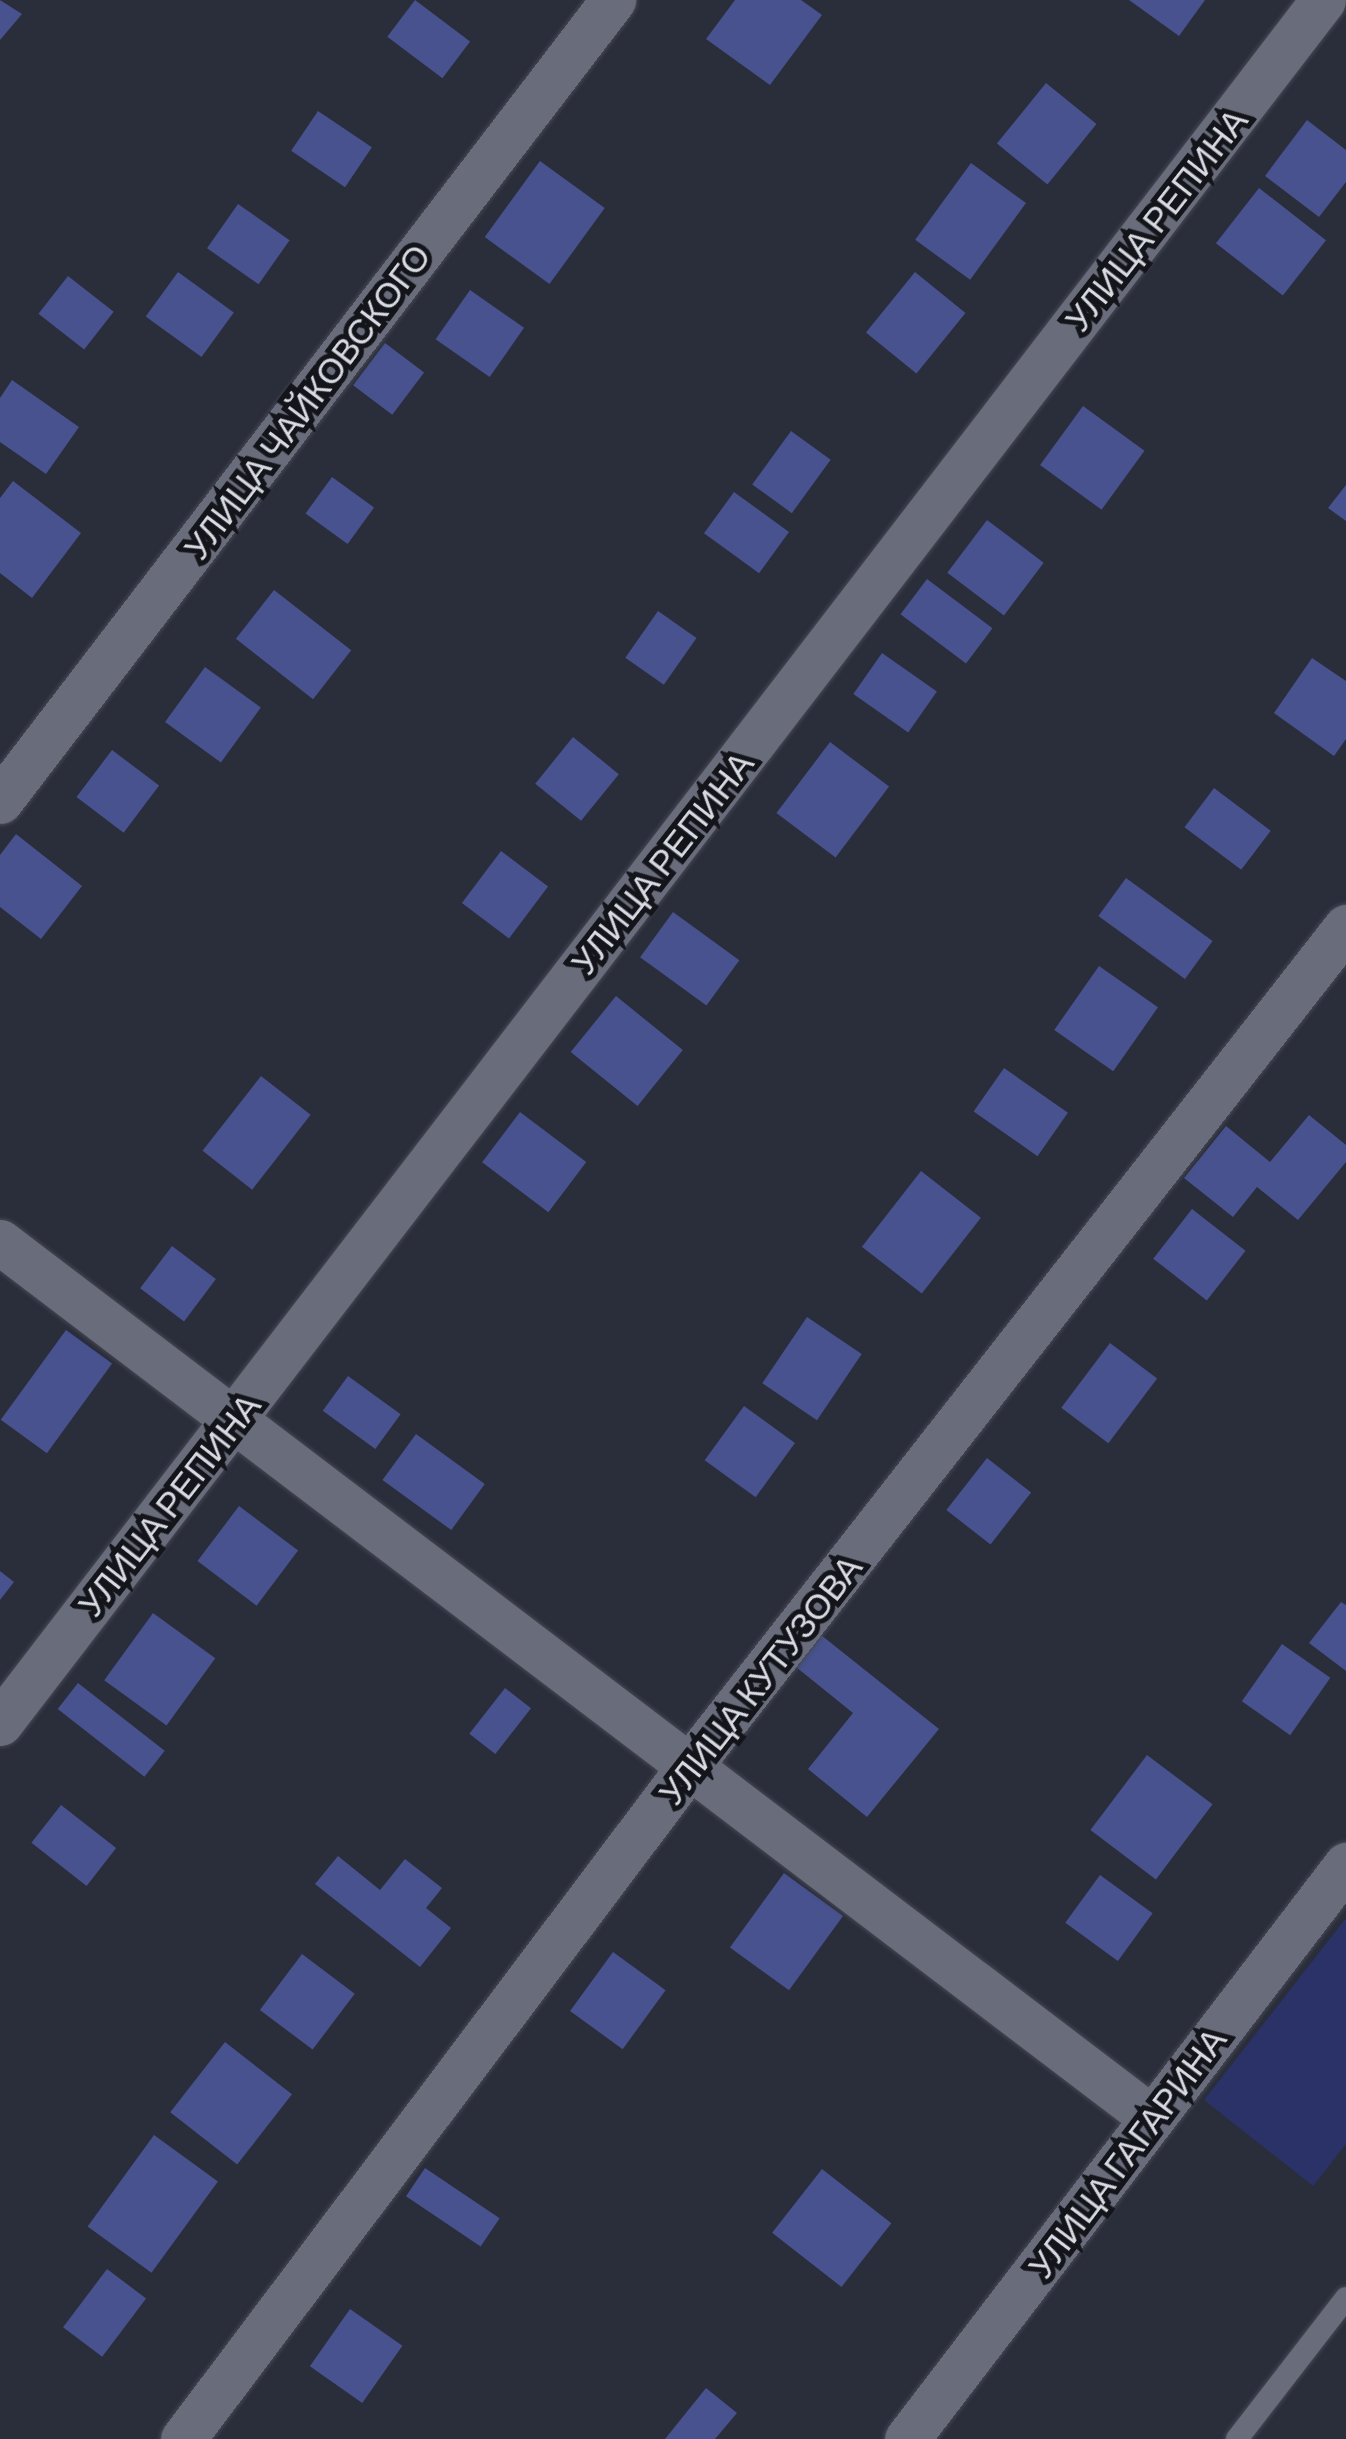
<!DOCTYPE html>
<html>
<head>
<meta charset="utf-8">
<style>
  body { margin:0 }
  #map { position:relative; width:1346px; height:2439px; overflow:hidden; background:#2a2d3a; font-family:Barlow,sans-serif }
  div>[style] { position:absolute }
  .green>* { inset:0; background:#2a3267 }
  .building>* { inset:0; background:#47528f; transform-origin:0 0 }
  .roads { filter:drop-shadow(0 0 2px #454853) drop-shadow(0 0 2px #454853) }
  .lane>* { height:22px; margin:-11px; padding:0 11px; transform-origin:11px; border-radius:11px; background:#696d7b }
  .street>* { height:45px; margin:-22.5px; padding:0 22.5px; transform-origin:22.5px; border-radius:22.5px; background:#696d7b }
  span { translate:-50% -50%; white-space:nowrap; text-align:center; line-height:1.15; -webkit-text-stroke:10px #14151b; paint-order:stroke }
  .street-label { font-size:35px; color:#d8dbe3 }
</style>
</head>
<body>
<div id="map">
  <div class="green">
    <div style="clip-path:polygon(1346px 1918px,1346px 2144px,1313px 2186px,1204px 2100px)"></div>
  </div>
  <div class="building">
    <div style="clip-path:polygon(0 0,22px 14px,0 40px)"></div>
    <div style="left:415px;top:0;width:69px;height:46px;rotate:37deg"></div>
    <div style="clip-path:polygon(735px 0,801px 0,822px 15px,770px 85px,706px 39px)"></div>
    <div style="clip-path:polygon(1129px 0,1205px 0,1179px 36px)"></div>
    <div style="left:1046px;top:83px;width:65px;height:78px;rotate:39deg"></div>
    <div style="left:318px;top:111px;width:65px;height:48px;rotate:34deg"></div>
    <div style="clip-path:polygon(1307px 120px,1346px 150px,1346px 182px,1319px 217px,1265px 176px)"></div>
    <div style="left:540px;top:161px;width:80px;height:94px;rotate:36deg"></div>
    <div style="left:971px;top:163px;width:68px;height:95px;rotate:36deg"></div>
    <div style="left:1259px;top:188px;width:85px;height:70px;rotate:38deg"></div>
    <div style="left:238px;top:204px;width:63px;height:54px;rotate:35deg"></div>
    <div style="left:178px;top:272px;width:69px;height:55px;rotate:36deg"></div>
    <div style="left:915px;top:272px;width:65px;height:78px;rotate:39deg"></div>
    <div style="left:68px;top:276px;width:58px;height:48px;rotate:38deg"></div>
    <div style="left:470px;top:290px;width:66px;height:60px;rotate:35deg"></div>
    <div style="left:385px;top:343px;width:49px;height:53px;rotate:37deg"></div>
    <div style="clip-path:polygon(12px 380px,79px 427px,46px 474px,0 442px,0 398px)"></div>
    <div style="left:1083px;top:406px;width:76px;height:73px;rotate:36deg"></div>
    <div style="left:791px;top:431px;width:49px;height:66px;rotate:36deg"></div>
    <div style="left:332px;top:477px;width:52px;height:45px;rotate:36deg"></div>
    <div style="clip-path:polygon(13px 481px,81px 533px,32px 598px,0 573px,0 498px)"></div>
    <div style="clip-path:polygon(1346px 485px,1346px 521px,1328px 508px)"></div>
    <div style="left:734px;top:492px;width:68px;height:51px;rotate:36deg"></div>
    <div style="left:987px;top:520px;width:71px;height:66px;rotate:37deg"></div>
    <div style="left:927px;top:579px;width:82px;height:44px;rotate:37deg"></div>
    <div style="left:274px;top:590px;width:98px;height:62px;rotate:38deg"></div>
    <div style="left:658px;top:611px;width:47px;height:57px;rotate:35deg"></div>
    <div style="left:882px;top:653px;width:67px;height:50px;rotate:35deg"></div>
    <div style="clip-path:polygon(1312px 658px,1346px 681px,1346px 739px,1334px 756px,1274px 713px)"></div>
    <div style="left:205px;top:667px;width:69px;height:68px;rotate:36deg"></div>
    <div style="left:573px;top:737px;width:59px;height:60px;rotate:39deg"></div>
    <div style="left:830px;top:742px;width:74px;height:89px;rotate:37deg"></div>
    <div style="left:112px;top:750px;width:59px;height:59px;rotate:37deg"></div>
    <div style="left:1214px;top:788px;width:71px;height:49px;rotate:37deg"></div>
    <div style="clip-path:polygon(16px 834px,82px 886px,41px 939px,0 907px,0 855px)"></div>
    <div style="left:501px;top:851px;width:59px;height:65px;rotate:37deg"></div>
    <div style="left:1126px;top:878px;width:107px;height:47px;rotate:36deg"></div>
    <div style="left:673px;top:912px;width:82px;height:56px;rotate:36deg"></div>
    <div style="left:1099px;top:966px;width:72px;height:78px;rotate:35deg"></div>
    <div style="left:616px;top:996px;width:86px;height:72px;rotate:39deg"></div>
    <div style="left:1004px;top:1068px;width:78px;height:53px;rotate:35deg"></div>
    <div style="left:261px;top:1076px;width:63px;height:95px;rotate:38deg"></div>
    <div style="left:520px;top:1112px;width:83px;height:63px;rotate:37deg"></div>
    <div style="clip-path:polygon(1309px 1115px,1346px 1145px,1346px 1162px,1298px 1220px,1257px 1187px,1233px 1217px,1184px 1178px,1226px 1126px,1270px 1162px)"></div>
    <div style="left:921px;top:1171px;width:76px;height:96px;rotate:38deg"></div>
    <div style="left:1192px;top:1209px;width:68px;height:63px;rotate:38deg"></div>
    <div style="left:172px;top:1246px;width:55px;height:53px;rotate:37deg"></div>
    <div style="left:807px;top:1317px;width:66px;height:80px;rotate:34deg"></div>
    <div style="left:66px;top:1330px;width:57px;height:111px;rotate:36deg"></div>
    <div style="left:1110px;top:1343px;width:59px;height:81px;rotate:37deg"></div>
    <div style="left:348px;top:1376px;width:65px;height:43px;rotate:36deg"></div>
    <div style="left:744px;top:1406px;width:63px;height:67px;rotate:36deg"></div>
    <div style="left:416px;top:1434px;width:85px;height:57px;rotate:36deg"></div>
    <div style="left:987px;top:1458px;width:56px;height:66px;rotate:38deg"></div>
    <div style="left:239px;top:1506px;width:74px;height:69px;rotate:37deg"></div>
    <div style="clip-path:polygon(0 1571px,14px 1582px,0 1600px)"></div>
    <div style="clip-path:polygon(1341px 1602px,1346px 1605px,1346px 1671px,1309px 1643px)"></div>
    <div style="left:153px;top:1613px;width:77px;height:83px;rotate:36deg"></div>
    <div style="clip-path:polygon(821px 1635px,939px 1729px,867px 1817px,808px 1769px,853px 1713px,796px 1667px)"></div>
    <div style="left:1282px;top:1644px;width:59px;height:70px;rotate:35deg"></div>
    <div style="left:78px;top:1683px;width:110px;height:33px;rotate:38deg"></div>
    <div style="left:505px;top:1688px;width:33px;height:58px;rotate:38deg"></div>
    <div style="left:1147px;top:1755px;width:82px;height:94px;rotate:37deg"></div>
    <div style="left:61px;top:1805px;width:70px;height:48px;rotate:38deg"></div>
    <div style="clip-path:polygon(338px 1856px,380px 1890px,405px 1859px,442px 1888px,426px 1908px,451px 1928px,420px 1967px,315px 1884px)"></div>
    <div style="left:784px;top:1873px;width:73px;height:92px;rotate:36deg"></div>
    <div style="left:1100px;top:1875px;width:65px;height:59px;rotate:36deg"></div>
    <div style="left:613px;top:1952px;width:65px;height:73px;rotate:36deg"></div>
    <div style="left:302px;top:1954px;width:66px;height:70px;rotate:37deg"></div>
    <div style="left:225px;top:2042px;width:85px;height:89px;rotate:38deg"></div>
    <div style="left:154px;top:2135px;width:79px;height:113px;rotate:36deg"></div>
    <div style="left:425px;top:2168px;width:90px;height:34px;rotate:34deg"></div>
    <div style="left:822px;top:2169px;width:88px;height:81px;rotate:38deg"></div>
    <div style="left:107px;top:2269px;width:49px;height:73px;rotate:37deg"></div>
    <div style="left:350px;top:2309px;width:64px;height:70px;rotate:35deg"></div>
    <div style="clip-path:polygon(706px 2388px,737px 2413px,715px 2439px,665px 2439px)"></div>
  </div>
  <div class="roads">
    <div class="lane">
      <div style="left:1237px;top:2439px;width:178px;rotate:-52.3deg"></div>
    </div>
    <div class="street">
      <div style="left:0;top:801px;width:1009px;rotate:-52.57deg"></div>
      <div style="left:0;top:1242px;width:1447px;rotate:37.25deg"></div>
      <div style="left:0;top:1723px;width:2172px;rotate:-52.48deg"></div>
      <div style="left:183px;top:2439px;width:840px;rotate:-53.03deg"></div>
      <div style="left:688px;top:1768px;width:1068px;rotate:-51.96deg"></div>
      <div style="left:907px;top:2439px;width:723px;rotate:-52.59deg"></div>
    </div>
  </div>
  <div class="street-label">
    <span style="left:1155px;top:219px;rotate:-52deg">УЛИЦА РЕПИНА</span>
    <span style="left:306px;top:401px;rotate:-53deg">УЛИЦА ЧАЙКОВСКОГО</span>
    <span style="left:661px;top:862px;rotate:-52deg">УЛИЦА РЕПИНА</span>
    <span style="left:168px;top:1504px;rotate:-52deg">УЛИЦА РЕПИНА</span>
    <span style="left:759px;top:1679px;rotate:-52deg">УЛИЦА КУТУЗОВА</span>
    <span style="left:1126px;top:2152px;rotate:-53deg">УЛИЦА ГАГАРИНА</span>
  </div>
</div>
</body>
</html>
